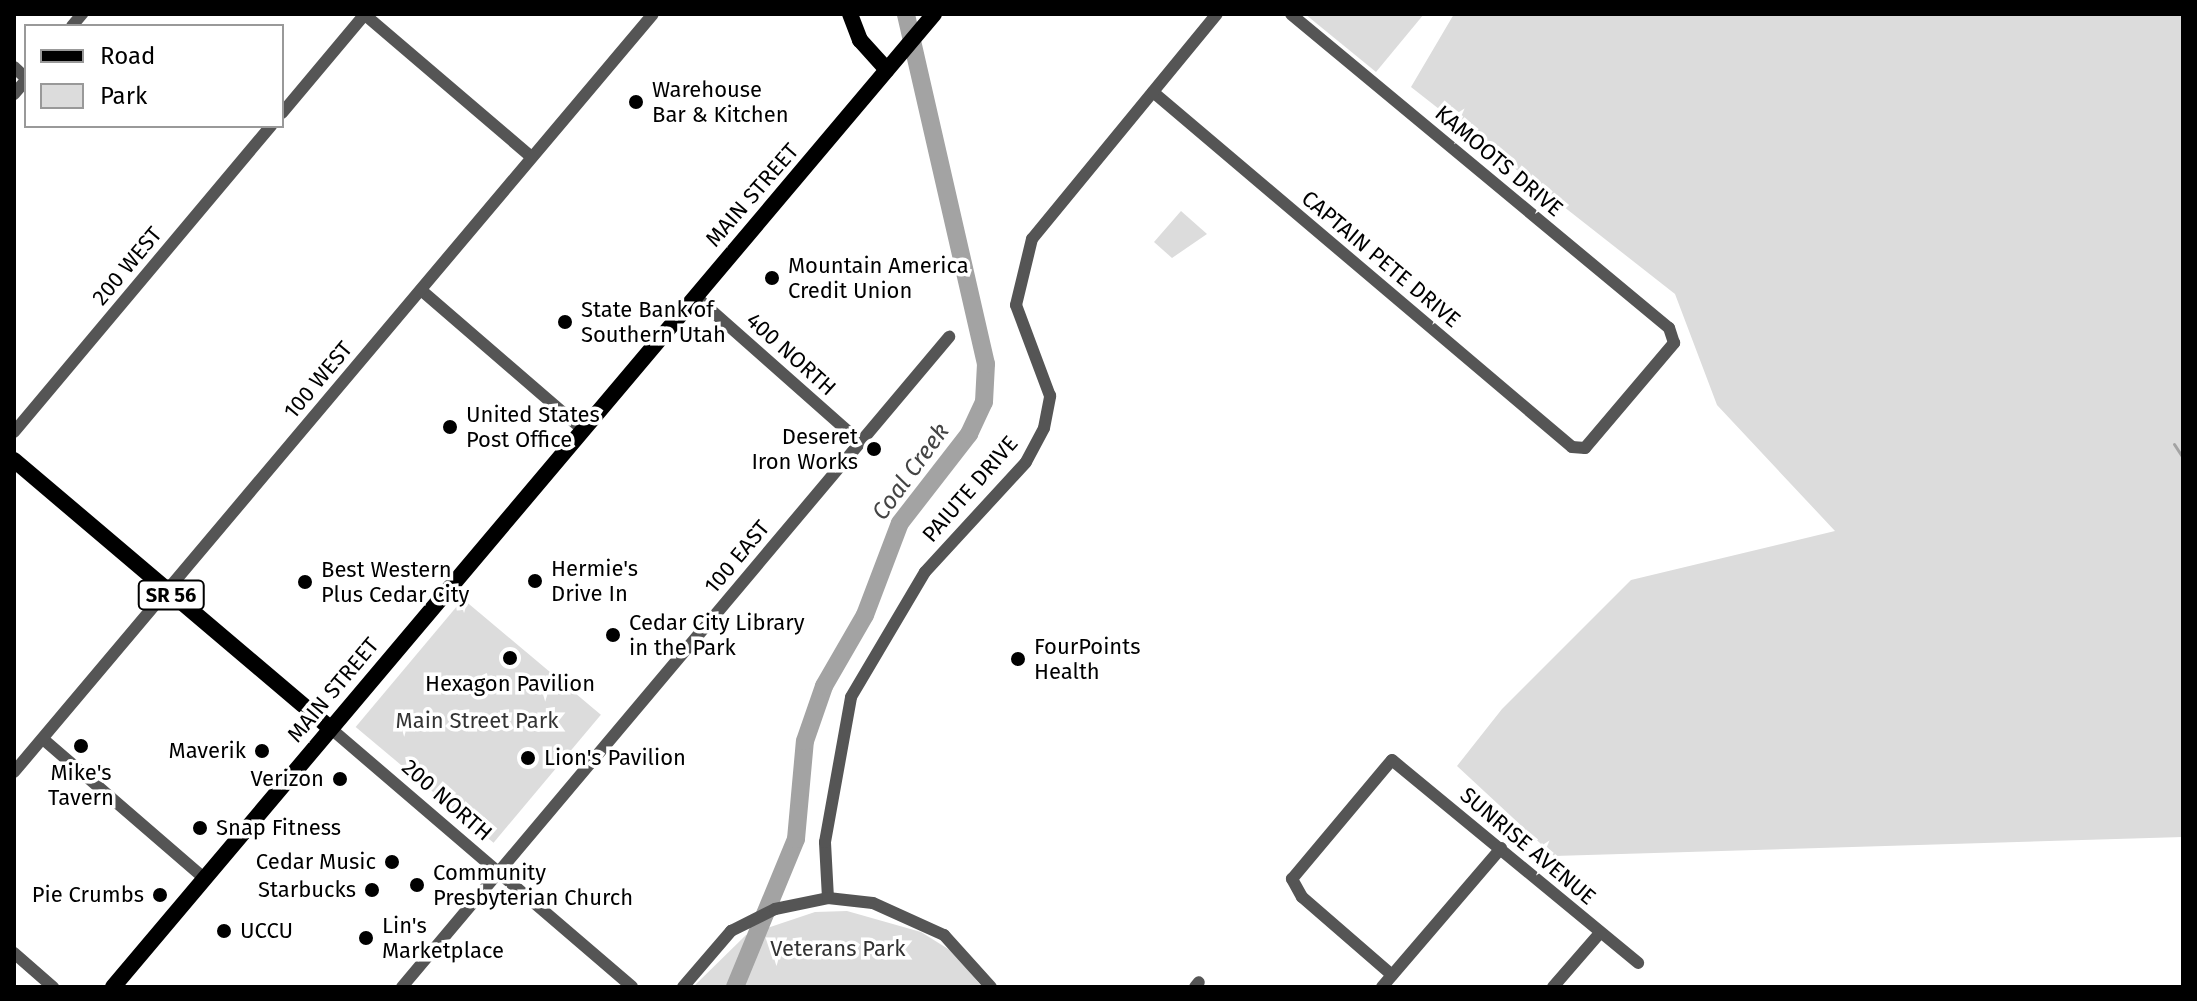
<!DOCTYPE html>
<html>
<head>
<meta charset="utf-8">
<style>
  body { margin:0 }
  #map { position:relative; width:2197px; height:1001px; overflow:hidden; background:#fff; font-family:"Fira Sans",sans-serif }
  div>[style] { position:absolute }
  .green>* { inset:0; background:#dcdcdc; transform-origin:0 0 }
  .stream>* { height:3px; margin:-1.5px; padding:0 1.5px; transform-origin:1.5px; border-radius:1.5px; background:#a3a3a3 }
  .river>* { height:18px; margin:-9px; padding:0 9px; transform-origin:9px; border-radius:9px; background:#a3a3a3 }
  .minor>* { height:12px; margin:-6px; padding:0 6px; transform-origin:6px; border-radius:6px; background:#555 }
  .major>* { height:16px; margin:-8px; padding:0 8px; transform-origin:8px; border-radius:8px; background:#000 }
  .dots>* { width:22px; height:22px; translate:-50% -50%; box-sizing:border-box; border:4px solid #fff; border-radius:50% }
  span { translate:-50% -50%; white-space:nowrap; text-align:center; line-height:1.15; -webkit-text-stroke:7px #fff; paint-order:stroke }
  .shield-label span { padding:2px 6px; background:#fff; border:2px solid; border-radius:6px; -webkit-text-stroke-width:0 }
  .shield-label { font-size:20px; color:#000; font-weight:700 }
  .poi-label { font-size:22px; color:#000 }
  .left { translate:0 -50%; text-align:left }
  .right { translate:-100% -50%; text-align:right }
  .street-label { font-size:22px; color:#000 }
  .park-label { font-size:22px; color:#333 }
  .water-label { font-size:24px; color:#444; font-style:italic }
  .frame { position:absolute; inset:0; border:16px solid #000; pointer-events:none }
  .legend { position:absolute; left:24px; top:24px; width:260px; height:104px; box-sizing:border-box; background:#fff; border:2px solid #999; margin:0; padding:10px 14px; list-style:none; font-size:24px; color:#000 }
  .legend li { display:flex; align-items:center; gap:16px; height:40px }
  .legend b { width:40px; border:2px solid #999 }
</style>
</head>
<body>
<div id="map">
  <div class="green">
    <div style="clip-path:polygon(1305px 14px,1424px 14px,1376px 72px)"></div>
    <div style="clip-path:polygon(1454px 14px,2183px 14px,2183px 837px,1554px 856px,1457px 766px,1502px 709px,1631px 580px,1835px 531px,1717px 405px,1675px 294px,1411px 87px)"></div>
    <div style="clip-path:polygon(1181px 211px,1207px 234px,1172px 258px,1154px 242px)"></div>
    <div style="left:463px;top:599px;width:180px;height:167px;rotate:40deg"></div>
    <div style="clip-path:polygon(847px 911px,921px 932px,953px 952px,982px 987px,693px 987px,746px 935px,815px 912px)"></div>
  </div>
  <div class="stream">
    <div style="left:2174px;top:444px;width:17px;rotate:57deg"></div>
  </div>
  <div class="river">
    <div style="left:735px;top:987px;width:160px;rotate:-67.6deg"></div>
    <div style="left:796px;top:839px;width:98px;rotate:-84.8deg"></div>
    <div style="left:805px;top:741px;width:58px;rotate:-70.9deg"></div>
    <div style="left:824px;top:686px;width:82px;rotate:-60deg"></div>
    <div style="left:865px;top:615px;width:98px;rotate:-69.2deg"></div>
    <div style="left:900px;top:523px;width:113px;rotate:-52.2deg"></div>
    <div style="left:969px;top:434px;width:35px;rotate:-65deg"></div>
    <div style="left:984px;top:402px;width:38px;rotate:-87deg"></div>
    <div style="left:986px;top:364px;width:359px;rotate:-102.9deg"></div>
  </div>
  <div class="minor">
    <div style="left:364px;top:14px;width:218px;rotate:40.5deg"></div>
    <div style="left:72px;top:26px;width:16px;rotate:-50deg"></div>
    <div style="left:14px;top:67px;width:16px;rotate:43deg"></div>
    <div style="left:1153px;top:92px;width:549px;rotate:40.27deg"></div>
    <div style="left:1572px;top:447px;width:13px;rotate:4deg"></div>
    <div style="left:1585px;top:448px;width:138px;rotate:-49.7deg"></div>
    <div style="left:1674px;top:343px;width:16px;rotate:-108deg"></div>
    <div style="left:1669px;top:328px;width:491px;rotate:-140.3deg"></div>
    <div style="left:14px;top:94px;width:18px;rotate:-49deg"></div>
    <div style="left:282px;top:113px;width:129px;rotate:-50deg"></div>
    <div style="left:421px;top:290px;width:213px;rotate:40.8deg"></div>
    <div style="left:695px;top:296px;width:220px;rotate:41.5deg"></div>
    <div style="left:14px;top:432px;width:400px;rotate:-50deg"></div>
    <div style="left:329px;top:727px;width:399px;rotate:40.6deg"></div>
    <div style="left:43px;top:739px;width:213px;rotate:40.8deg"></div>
    <div style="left:14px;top:772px;width:991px;rotate:-49.87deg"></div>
    <div style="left:828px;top:898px;width:56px;rotate:-93.1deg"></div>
    <div style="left:825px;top:842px;width:147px;rotate:-79.8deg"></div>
    <div style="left:851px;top:697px;width:145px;rotate:-59.4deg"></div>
    <div style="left:925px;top:572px;width:149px;rotate:-47.4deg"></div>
    <div style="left:1026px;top:462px;width:38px;rotate:-62deg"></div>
    <div style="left:1044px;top:428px;width:33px;rotate:-79deg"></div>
    <div style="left:1050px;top:396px;width:97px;rotate:-110.5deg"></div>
    <div style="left:1016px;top:305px;width:68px;rotate:-76.4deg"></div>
    <div style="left:1032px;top:239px;width:291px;rotate:-50.6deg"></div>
    <div style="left:14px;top:953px;width:52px;rotate:41.1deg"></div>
    <div style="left:1392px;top:975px;width:119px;rotate:-139.1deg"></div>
    <div style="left:1302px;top:897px;width:21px;rotate:-119deg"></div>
    <div style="left:1292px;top:879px;width:155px;rotate:-50deg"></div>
    <div style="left:1392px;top:760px;width:319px;rotate:39.5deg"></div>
    <div style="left:402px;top:987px;width:850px;rotate:-49.92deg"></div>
    <div style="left:683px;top:987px;width:74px;rotate:-49.4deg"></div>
    <div style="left:731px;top:931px;width:49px;rotate:-26.6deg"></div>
    <div style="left:775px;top:909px;width:54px;rotate:-11.7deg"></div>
    <div style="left:828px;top:898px;width:45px;rotate:6.3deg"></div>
    <div style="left:873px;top:903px;width:78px;rotate:24.3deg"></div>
    <div style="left:944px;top:935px;width:70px;rotate:47.9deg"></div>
    <div style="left:1195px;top:987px;width:6px;rotate:-51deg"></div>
    <div style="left:1382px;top:987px;width:183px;rotate:-49.4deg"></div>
    <div style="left:1553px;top:987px;width:72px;rotate:-49deg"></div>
  </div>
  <div class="major">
    <div style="left:850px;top:14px;width:28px;rotate:69deg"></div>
    <div style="left:860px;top:40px;width:40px;rotate:48deg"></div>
    <div style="left:14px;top:460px;width:413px;rotate:40.3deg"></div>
    <div style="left:113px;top:987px;width:1273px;rotate:-49.84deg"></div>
  </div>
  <div class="dots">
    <div style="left:636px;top:102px;background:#000"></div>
    <div style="left:772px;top:278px;background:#000"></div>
    <div style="left:565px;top:322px;background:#000"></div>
    <div style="left:450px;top:427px;background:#000"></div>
    <div style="left:874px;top:449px;background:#000"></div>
    <div style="left:535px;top:581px;background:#000"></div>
    <div style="left:305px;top:582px;background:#000"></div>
    <div style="left:613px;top:635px;background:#000"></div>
    <div style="left:510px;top:658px;background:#000"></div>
    <div style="left:1018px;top:659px;background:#000"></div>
    <div style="left:81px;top:746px;background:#000"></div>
    <div style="left:262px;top:751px;background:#000"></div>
    <div style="left:528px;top:758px;background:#000"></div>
    <div style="left:340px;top:779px;background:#000"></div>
    <div style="left:200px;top:828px;background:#000"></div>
    <div style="left:392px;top:862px;background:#000"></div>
    <div style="left:417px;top:885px;background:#000"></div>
    <div style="left:372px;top:890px;background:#000"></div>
    <div style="left:160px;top:895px;background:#000"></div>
    <div style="left:224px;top:931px;background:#000"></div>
    <div style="left:366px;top:938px;background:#000"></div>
  </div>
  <div class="shield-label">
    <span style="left:171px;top:595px">SR 56</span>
  </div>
  <div class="poi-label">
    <span class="left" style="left:652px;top:102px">Warehouse<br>Bar &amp; Kitchen</span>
    <span class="left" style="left:788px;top:278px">Mountain America<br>Credit Union</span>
    <span class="left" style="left:581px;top:322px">State Bank of<br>Southern Utah</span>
    <span class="left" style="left:466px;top:427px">United States<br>Post Office</span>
    <span class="right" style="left:858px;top:449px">Deseret<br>Iron Works</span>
    <span class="left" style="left:551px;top:581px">Hermie's<br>Drive In</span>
    <span class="left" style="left:321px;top:582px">Best Western<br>Plus Cedar City</span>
    <span class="left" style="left:629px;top:635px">Cedar City Library<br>in the Park</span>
    <span class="left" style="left:1034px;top:659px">FourPoints<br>Health</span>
    <span style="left:510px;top:684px">Hexagon Pavilion</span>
    <span class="right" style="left:246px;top:751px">Maverik</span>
    <span class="left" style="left:544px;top:758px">Lion's Pavilion</span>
    <span style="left:81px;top:785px">Mike's<br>Tavern</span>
    <span class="right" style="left:324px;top:779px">Verizon</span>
    <span class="left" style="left:216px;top:828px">Snap Fitness</span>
    <span class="right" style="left:376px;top:862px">Cedar Music</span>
    <span class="left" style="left:433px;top:885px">Community<br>Presbyterian Church</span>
    <span class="right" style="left:356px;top:890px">Starbucks</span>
    <span class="right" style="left:144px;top:895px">Pie Crumbs</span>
    <span class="left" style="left:382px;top:938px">Lin's<br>Marketplace</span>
    <span class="left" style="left:240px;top:931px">UCCU</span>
  </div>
  <div class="street-label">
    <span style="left:1499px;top:161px;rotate:40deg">KAMOOTS DRIVE</span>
    <span style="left:752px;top:195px;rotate:-49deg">MAIN STREET</span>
    <span style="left:1381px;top:259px;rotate:40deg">CAPTAIN PETE DRIVE</span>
    <span style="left:127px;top:266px;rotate:-50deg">200 WEST</span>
    <span style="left:791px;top:354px;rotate:42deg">400 NORTH</span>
    <span style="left:318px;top:380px;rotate:-50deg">100 WEST</span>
    <span style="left:970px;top:489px;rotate:-49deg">PAIUTE DRIVE</span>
    <span style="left:737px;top:557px;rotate:-50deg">100 EAST</span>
    <span style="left:333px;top:690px;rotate:-50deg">MAIN STREET</span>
    <span style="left:447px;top:800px;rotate:41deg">200 NORTH</span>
    <span style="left:1528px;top:846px;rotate:40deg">SUNRISE AVENUE</span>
  </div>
  <div class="park-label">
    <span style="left:477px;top:721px">Main Street Park</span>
    <span style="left:838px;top:949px">Veterans Park</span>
  </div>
  <div class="water-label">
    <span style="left:911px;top:472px;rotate:-54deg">Coal Creek</span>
  </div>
  <div class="frame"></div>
  <ul class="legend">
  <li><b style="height:10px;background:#000"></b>Road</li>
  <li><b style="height:22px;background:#dcdcdc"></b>Park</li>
  </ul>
</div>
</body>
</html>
